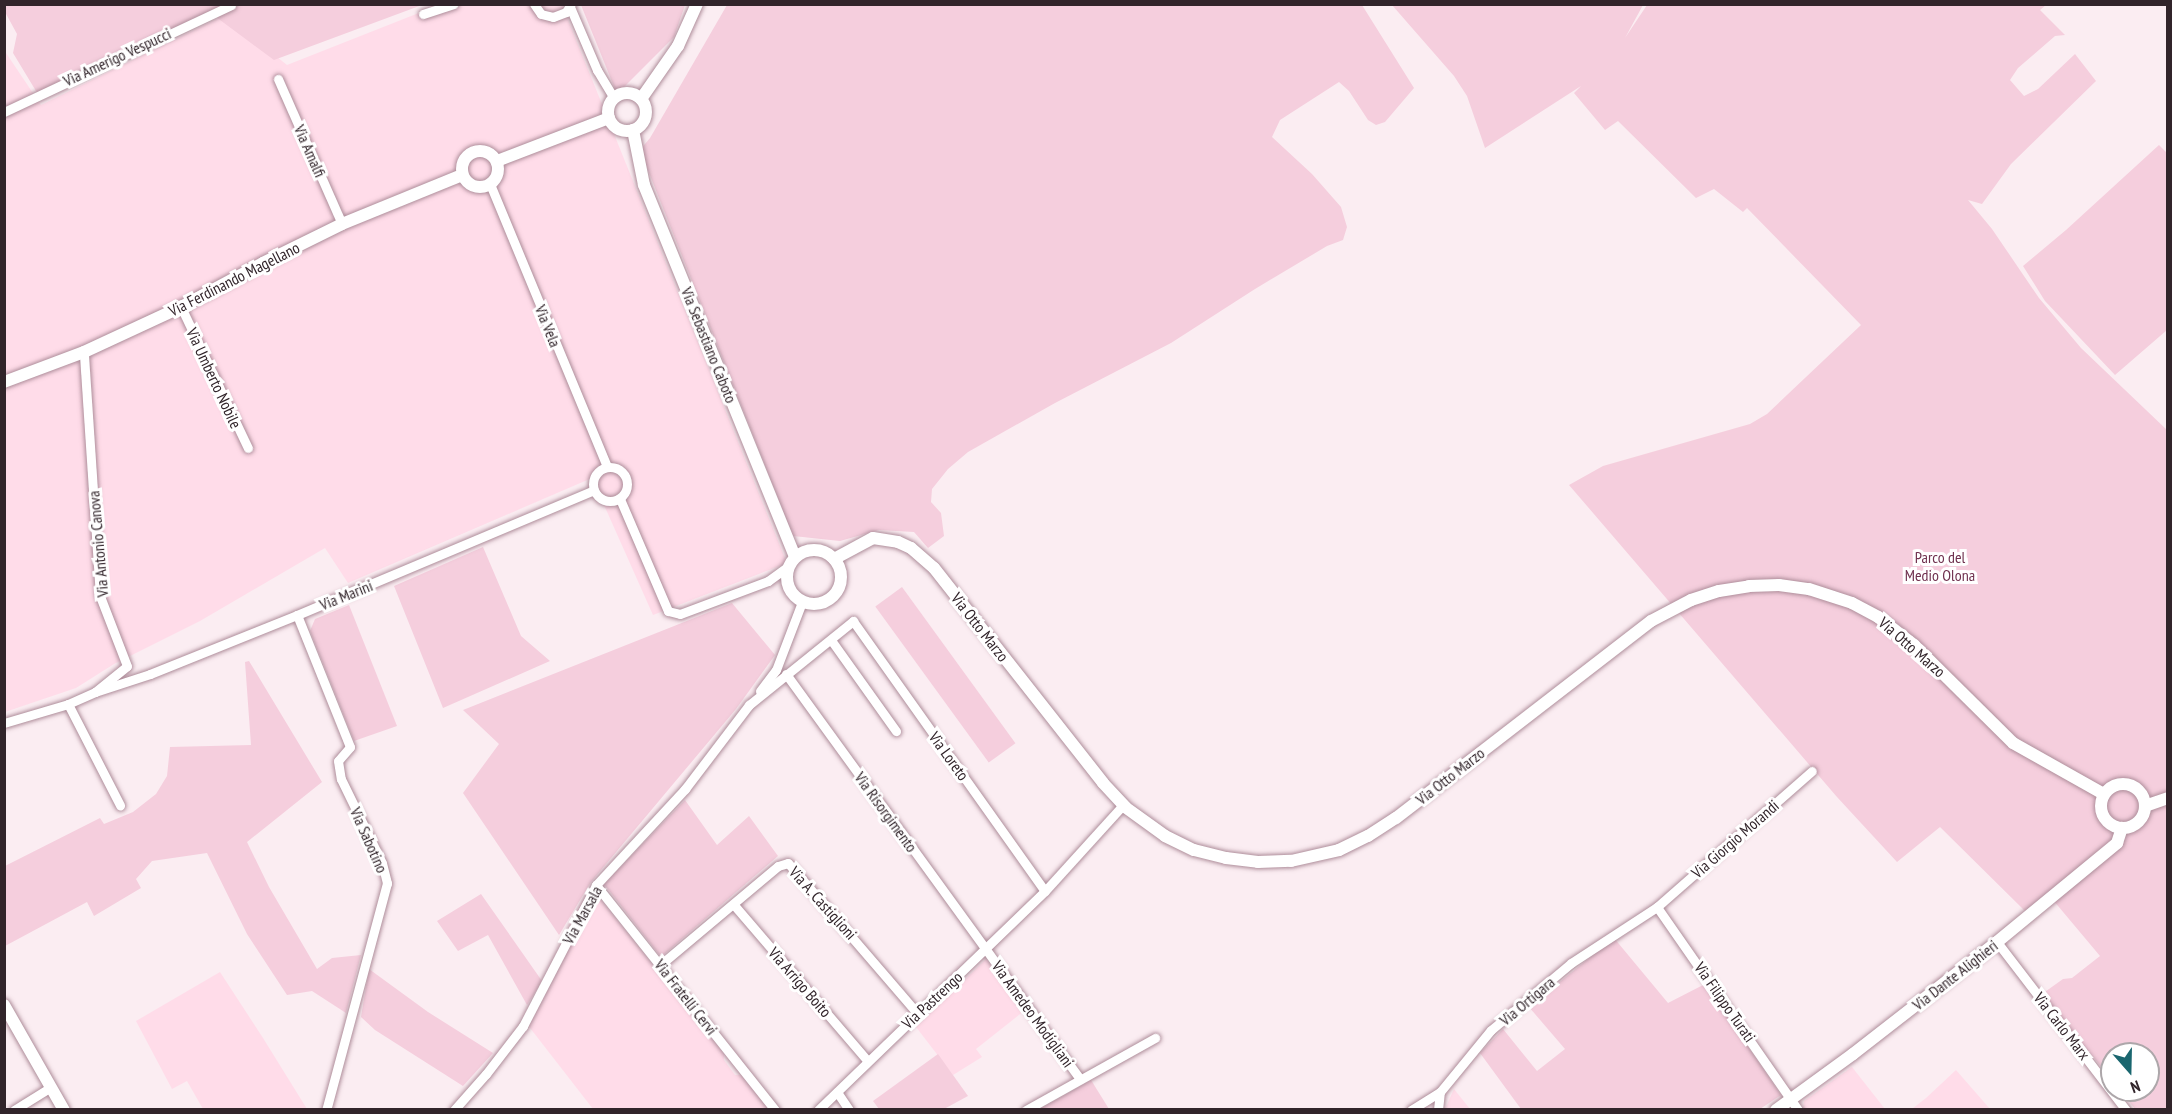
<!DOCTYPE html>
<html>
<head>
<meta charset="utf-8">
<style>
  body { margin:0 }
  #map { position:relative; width:2172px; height:1114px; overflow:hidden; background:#fbedf2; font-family:"PT Sans Narrow",sans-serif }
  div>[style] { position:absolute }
  .built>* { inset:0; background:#ffdce9 }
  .green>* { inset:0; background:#f5cedd; transform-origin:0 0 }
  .roads { filter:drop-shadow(0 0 2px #ae8d9a) drop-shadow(0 0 2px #ae8d9a) }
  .street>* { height:9px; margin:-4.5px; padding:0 4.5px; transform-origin:4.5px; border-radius:4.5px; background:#fff }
  .street>.ring { margin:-4.5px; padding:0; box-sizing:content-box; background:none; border:9px solid #fff; border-radius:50% }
  .secondary>* { height:12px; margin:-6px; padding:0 6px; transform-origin:6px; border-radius:6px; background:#fff }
  .secondary>.ring { margin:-6px; padding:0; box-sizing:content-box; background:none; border:12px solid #fff; border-radius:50% }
  span { translate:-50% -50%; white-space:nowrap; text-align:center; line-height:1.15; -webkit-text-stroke:6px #fff; paint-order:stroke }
  .street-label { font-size:16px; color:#31242a }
  .park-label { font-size:16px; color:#70314f }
  .frame { position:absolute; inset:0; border:6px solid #31242a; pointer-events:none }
  .north { position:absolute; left:2100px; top:1042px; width:60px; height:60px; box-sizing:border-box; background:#fff; border:2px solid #ada7aa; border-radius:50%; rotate:160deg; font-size:16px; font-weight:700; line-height:24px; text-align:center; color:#31242a }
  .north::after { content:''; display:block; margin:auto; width:21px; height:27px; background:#1a666f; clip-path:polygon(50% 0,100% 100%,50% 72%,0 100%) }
</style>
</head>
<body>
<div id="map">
  <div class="built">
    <div style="clip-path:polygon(439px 5px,562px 5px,787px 563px,653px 615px,592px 478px,348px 583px,325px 548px,200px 621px,114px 664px,76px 688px,5px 712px,4px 50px,41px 105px,225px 15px,287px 65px)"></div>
    <div style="clip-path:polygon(601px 900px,724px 1054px,724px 1060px,735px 1075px,743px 1075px,771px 1109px,593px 1109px,527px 1024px,592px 903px)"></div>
    <div style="clip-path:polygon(986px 959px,1024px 1011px,976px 1049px,982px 1057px,953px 1075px,916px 1027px)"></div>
    <div style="clip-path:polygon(220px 972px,263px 1038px,307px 1109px,203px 1109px,187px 1081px,172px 1089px,136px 1021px)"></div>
    <div style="clip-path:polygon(1852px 1067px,1885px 1109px,1803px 1109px,1804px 1101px)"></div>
    <div style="clip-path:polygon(1956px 1070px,1990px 1109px,1912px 1109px,1926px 1098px)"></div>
    <div style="clip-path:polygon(1454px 1089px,1470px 1109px,1445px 1109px)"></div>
  </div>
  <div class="green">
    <div style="clip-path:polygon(4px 5px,422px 5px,274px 60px,216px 17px,39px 96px,13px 53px,17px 34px,5px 12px)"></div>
    <div style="clip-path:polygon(581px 5px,685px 5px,674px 37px,617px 94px)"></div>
    <div style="clip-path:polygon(727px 5px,1362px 5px,1414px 88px,1385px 122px,1376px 125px,1368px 120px,1349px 91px,1339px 82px,1280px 120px,1272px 137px,1312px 174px,1341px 207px,1347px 227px,1343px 240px,1327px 246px,1255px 289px,1171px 343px,1055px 403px,968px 452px,948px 469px,932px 489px,931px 502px,941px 513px,944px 536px,928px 548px,914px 532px,879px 530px,840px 541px,793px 536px,640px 150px,650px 138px)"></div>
    <div style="clip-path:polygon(1392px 5px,1643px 5px,1625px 38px,1647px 5px,2046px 5px,2040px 10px,2065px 35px,2055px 36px,2018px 68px,2010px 80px,2024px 96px,2038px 89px,2075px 54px,2096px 81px,2011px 164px,1982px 204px,1968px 200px,1992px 229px,2039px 298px,2081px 348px,2167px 430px,2167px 1109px,2135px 1109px,2120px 1090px,2148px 1090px,2148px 1054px,2112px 1054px,2112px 1080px,2042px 994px,2063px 979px,2072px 978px,2100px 956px,2048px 894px,2025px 911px,1940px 827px,1897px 862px,1837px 797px,1569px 485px,1603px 466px,1750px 424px,1767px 414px,1861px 325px,1747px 208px,1743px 212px,1714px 189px,1696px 198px,1618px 121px,1605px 130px,1574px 93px,1581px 86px,1485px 148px,1467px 96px,1454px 76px)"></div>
    <div style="clip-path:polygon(2159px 145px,2168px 154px,2167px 330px,2115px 375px,2045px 301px,2023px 266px,2066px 230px)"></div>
    <div style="clip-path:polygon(483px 547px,521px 636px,550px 661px,443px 708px,394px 586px)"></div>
    <div style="left:902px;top:587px;width:193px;height:33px;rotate:54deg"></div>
    <div style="clip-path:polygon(732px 603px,775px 655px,736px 709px,591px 882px,559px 935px,463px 793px,499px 744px,463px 710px)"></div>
    <div style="clip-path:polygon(349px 605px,397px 726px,354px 741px,310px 631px,315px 619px)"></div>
    <div style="clip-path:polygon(249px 661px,322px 782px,247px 842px,269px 887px,317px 969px,332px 958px,361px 955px,346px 1013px,312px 991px,287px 995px,247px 934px,207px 853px,152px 861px,136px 879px,141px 888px,94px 916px,87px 902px,5px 946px,5px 866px,100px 818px,104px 824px,133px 812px,156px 794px,167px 776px,170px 747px,251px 745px,245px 662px)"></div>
    <div style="clip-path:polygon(685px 800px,717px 845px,749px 816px,778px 856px,661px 957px,604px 884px)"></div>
    <div style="clip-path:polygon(481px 894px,542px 981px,527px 1005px,488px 935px,458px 951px,437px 921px)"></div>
    <div style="clip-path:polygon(1614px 938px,1668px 1003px,1705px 984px,1781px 1095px,1760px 1109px,1521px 1109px,1480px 1053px,1503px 1029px,1537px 1071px,1565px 1049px,1529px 1007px)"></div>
    <div style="clip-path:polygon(369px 969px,428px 1012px,493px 1053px,463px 1086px,375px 1030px,361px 1017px)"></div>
    <div style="clip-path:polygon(938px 1054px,968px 1096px,944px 1109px,879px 1109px,873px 1101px)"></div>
    <div style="clip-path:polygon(1091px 1080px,1109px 1109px,1040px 1109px)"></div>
  </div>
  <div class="roads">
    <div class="street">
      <div style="left:534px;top:4px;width:12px;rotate:55deg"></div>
      <div style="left:541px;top:14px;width:12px;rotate:14deg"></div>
      <div style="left:553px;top:17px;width:14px;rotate:-21deg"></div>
      <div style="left:566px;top:12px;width:9px;rotate:-58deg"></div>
      <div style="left:570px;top:7px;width:69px;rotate:66.8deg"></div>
      <div style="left:597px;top:70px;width:33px;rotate:59deg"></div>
      <div style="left:423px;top:14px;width:32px;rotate:-18deg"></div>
      <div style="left:278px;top:79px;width:158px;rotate:66.2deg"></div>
      <div style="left:4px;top:112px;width:251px;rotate:-25.2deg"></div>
      <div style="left:490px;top:184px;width:306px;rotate:67.5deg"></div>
      <div style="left:181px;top:307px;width:156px;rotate:64.6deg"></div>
      <div class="ring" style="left:593px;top:467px;width:25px;height:25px"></div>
      <div style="left:620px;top:499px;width:122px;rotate:66.8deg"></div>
      <div style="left:668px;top:611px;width:12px;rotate:14deg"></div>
      <div style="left:680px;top:614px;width:94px;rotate:-20.6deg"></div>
      <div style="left:768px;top:581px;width:26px;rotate:-36deg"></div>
      <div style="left:297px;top:615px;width:142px;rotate:68.1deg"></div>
      <div style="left:350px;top:747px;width:18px;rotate:131deg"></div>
      <div style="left:338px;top:761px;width:18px;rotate:81deg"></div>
      <div style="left:341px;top:779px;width:93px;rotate:64deg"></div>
      <div style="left:382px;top:863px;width:21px;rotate:76deg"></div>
      <div style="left:387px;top:883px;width:235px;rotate:105deg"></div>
      <div style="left:831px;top:640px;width:112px;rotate:54.5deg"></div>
      <div style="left:786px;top:674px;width:500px;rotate:54.02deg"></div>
      <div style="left:760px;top:691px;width:26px;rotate:-53deg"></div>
      <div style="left:776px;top:670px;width:73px;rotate:-69.1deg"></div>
      <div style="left:95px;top:692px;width:58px;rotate:-18.1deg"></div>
      <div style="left:150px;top:674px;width:158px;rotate:-21.9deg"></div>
      <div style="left:297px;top:615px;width:322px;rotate:-22.8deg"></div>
      <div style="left:68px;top:704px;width:114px;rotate:62.8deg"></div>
      <div style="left:4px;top:723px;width:67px;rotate:-16.5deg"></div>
      <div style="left:68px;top:704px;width:30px;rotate:-24deg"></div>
      <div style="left:95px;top:692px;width:41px;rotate:-39.1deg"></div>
      <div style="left:127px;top:666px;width:75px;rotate:-111.1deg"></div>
      <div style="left:100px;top:596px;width:245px;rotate:-93.8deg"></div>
      <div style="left:596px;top:885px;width:288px;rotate:51.5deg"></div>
      <div style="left:734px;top:905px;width:204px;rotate:49.4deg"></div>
      <div style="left:1657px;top:907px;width:247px;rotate:55.2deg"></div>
      <div style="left:1997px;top:942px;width:212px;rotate:52.5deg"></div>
      <div style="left:660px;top:965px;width:154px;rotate:-40deg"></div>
      <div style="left:778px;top:866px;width:10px;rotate:-17deg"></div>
      <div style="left:788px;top:863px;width:199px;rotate:49.3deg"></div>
      <div style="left:837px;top:1092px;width:22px;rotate:56deg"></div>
      <div style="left:14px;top:1110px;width:44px;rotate:-31.9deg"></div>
      <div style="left:454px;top:1110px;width:48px;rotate:-48.4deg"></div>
      <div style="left:486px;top:1074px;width:61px;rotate:-52.4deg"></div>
      <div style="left:523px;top:1026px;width:159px;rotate:-62.6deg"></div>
      <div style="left:596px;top:885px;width:131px;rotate:-47.2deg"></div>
      <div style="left:685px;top:789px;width:106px;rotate:-52.7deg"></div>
      <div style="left:749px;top:705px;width:134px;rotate:-38.9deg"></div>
      <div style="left:853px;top:621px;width:331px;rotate:54.6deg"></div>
      <div style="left:818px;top:1110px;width:315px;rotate:-44deg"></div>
      <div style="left:1045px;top:891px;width:116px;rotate:-47.8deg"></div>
      <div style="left:1026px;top:1110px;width:148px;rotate:-29.2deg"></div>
      <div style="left:1411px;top:1110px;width:34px;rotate:-32deg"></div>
      <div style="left:1440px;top:1092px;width:80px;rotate:-50.6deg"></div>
      <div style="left:1491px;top:1030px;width:104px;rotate:-39.9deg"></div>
      <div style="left:1571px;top:963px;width:103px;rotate:-33.1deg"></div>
      <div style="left:1657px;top:907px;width:206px;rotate:-41.3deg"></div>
      <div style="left:1438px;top:1110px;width:18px;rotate:-84deg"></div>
    </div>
    <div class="secondary">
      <div class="ring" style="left:608px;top:93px;width:26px;height:26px"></div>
      <div style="left:641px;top:99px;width:65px;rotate:-55.1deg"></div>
      <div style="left:678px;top:46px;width:46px;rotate:-65.7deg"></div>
      <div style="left:633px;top:130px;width:56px;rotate:78.7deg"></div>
      <div style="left:644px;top:185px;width:401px;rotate:67.9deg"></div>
      <div class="ring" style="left:462px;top:151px;width:24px;height:24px"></div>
      <div style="left:497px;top:161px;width:120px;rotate:-21deg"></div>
      <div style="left:4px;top:382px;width:85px;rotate:-20.6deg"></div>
      <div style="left:84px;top:352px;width:107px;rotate:-24.9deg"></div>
      <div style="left:181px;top:307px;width:93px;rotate:-28.2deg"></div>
      <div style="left:263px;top:263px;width:88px;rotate:-26.3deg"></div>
      <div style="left:342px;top:224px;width:130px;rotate:-22.2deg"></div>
      <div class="ring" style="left:787px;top:550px;width:42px;height:42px"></div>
      <div style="left:834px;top:559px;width:44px;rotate:-28.3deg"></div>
      <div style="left:873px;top:538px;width:25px;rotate:9deg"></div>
      <div style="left:898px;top:542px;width:14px;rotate:25deg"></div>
      <div style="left:911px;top:548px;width:30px;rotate:41deg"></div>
      <div style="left:934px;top:568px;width:273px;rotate:51.8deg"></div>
      <div style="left:1103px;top:783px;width:33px;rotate:47deg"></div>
      <div style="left:1125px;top:807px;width:49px;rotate:35.9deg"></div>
      <div style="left:1165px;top:836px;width:32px;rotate:26deg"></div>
      <div style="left:1194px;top:850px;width:33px;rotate:14deg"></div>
      <div style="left:1226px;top:858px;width:32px;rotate:7deg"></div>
      <div style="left:1258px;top:862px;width:33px;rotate:-2deg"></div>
      <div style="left:1291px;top:861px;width:49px;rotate:-12.9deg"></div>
      <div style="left:1339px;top:850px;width:32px;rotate:-26deg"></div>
      <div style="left:1368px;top:836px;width:33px;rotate:-33deg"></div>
      <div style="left:1396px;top:818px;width:322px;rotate:-37.7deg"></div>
      <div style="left:1651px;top:621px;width:45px;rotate:-27.7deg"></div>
      <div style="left:1691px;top:600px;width:29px;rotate:-18deg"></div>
      <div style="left:1719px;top:591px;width:30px;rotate:-9deg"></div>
      <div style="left:1749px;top:586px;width:30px;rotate:-2deg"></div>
      <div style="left:1779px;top:585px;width:30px;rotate:8deg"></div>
      <div style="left:1809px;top:589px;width:45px;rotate:18deg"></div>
      <div style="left:1852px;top:603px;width:30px;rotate:28deg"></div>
      <div style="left:1878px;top:617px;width:46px;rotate:37.9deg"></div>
      <div style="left:1914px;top:645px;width:139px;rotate:44.7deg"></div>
      <div style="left:2013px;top:743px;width:104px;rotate:29.3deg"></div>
      <div class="ring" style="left:2101px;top:784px;width:32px;height:32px"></div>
      <div style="left:2145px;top:806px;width:24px;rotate:-19deg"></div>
      <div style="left:4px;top:1005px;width:121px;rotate:60.3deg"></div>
      <div style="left:1776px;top:1110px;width:95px;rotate:-36deg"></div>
      <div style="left:1853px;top:1054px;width:182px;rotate:-37.9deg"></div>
      <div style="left:1997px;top:942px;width:156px;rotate:-39.5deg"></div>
      <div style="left:2117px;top:843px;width:16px;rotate:-72deg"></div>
    </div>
  </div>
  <div class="street-label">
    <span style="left:117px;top:57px;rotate:-25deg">Via Amerigo Vespucci</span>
    <span style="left:310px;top:151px;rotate:66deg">Via Amalfi</span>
    <span style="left:234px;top:279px;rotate:-27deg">Via Ferdinando Magellano</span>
    <span style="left:548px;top:326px;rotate:68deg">Via Vela</span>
    <span style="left:709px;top:345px;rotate:68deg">Via Sebastiano Caboto</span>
    <span style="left:214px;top:378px;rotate:65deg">Via Umberto Nobile</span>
    <span style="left:98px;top:544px;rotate:-95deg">Via Antonio Canova</span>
    <span style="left:346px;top:595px;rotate:-22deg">Via Marini</span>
    <span style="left:980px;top:627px;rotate:52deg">Via Otto Marzo</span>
    <span style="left:1912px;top:647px;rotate:41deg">Via Otto Marzo</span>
    <span style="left:949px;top:756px;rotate:54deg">Via Loreto</span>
    <span style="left:1450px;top:776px;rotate:-38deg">Via Otto Marzo</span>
    <span style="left:886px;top:812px;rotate:54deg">Via Risorgimento</span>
    <span style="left:1735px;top:839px;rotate:-41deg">Via Giorgio Morandi</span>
    <span style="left:369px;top:840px;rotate:66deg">Via Sabotino</span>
    <span style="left:823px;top:903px;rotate:48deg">Via A. Castiglioni</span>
    <span style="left:582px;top:915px;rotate:-61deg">Via Marsala</span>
    <span style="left:1955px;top:975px;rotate:-38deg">Via Dante Alighieri</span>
    <span style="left:800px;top:982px;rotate:49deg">Via Arrigo Boito</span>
    <span style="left:686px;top:997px;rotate:52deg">Via Fratelli Cervi</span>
    <span style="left:932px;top:1000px;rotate:-43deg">Via Pastrengo</span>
    <span style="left:1527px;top:1001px;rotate:-40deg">Via Ortigara</span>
    <span style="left:1725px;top:1002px;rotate:55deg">Via Filippo Turati</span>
    <span style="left:1033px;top:1014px;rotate:54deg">Via Amedeo Modigliani</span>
    <span style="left:2062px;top:1026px;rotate:52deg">Via Carlo Marx</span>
  </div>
  <div class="park-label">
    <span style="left:1940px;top:566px">Parco del<br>Medio Olona</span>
  </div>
  <div class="frame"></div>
  <div class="north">N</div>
</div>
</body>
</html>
